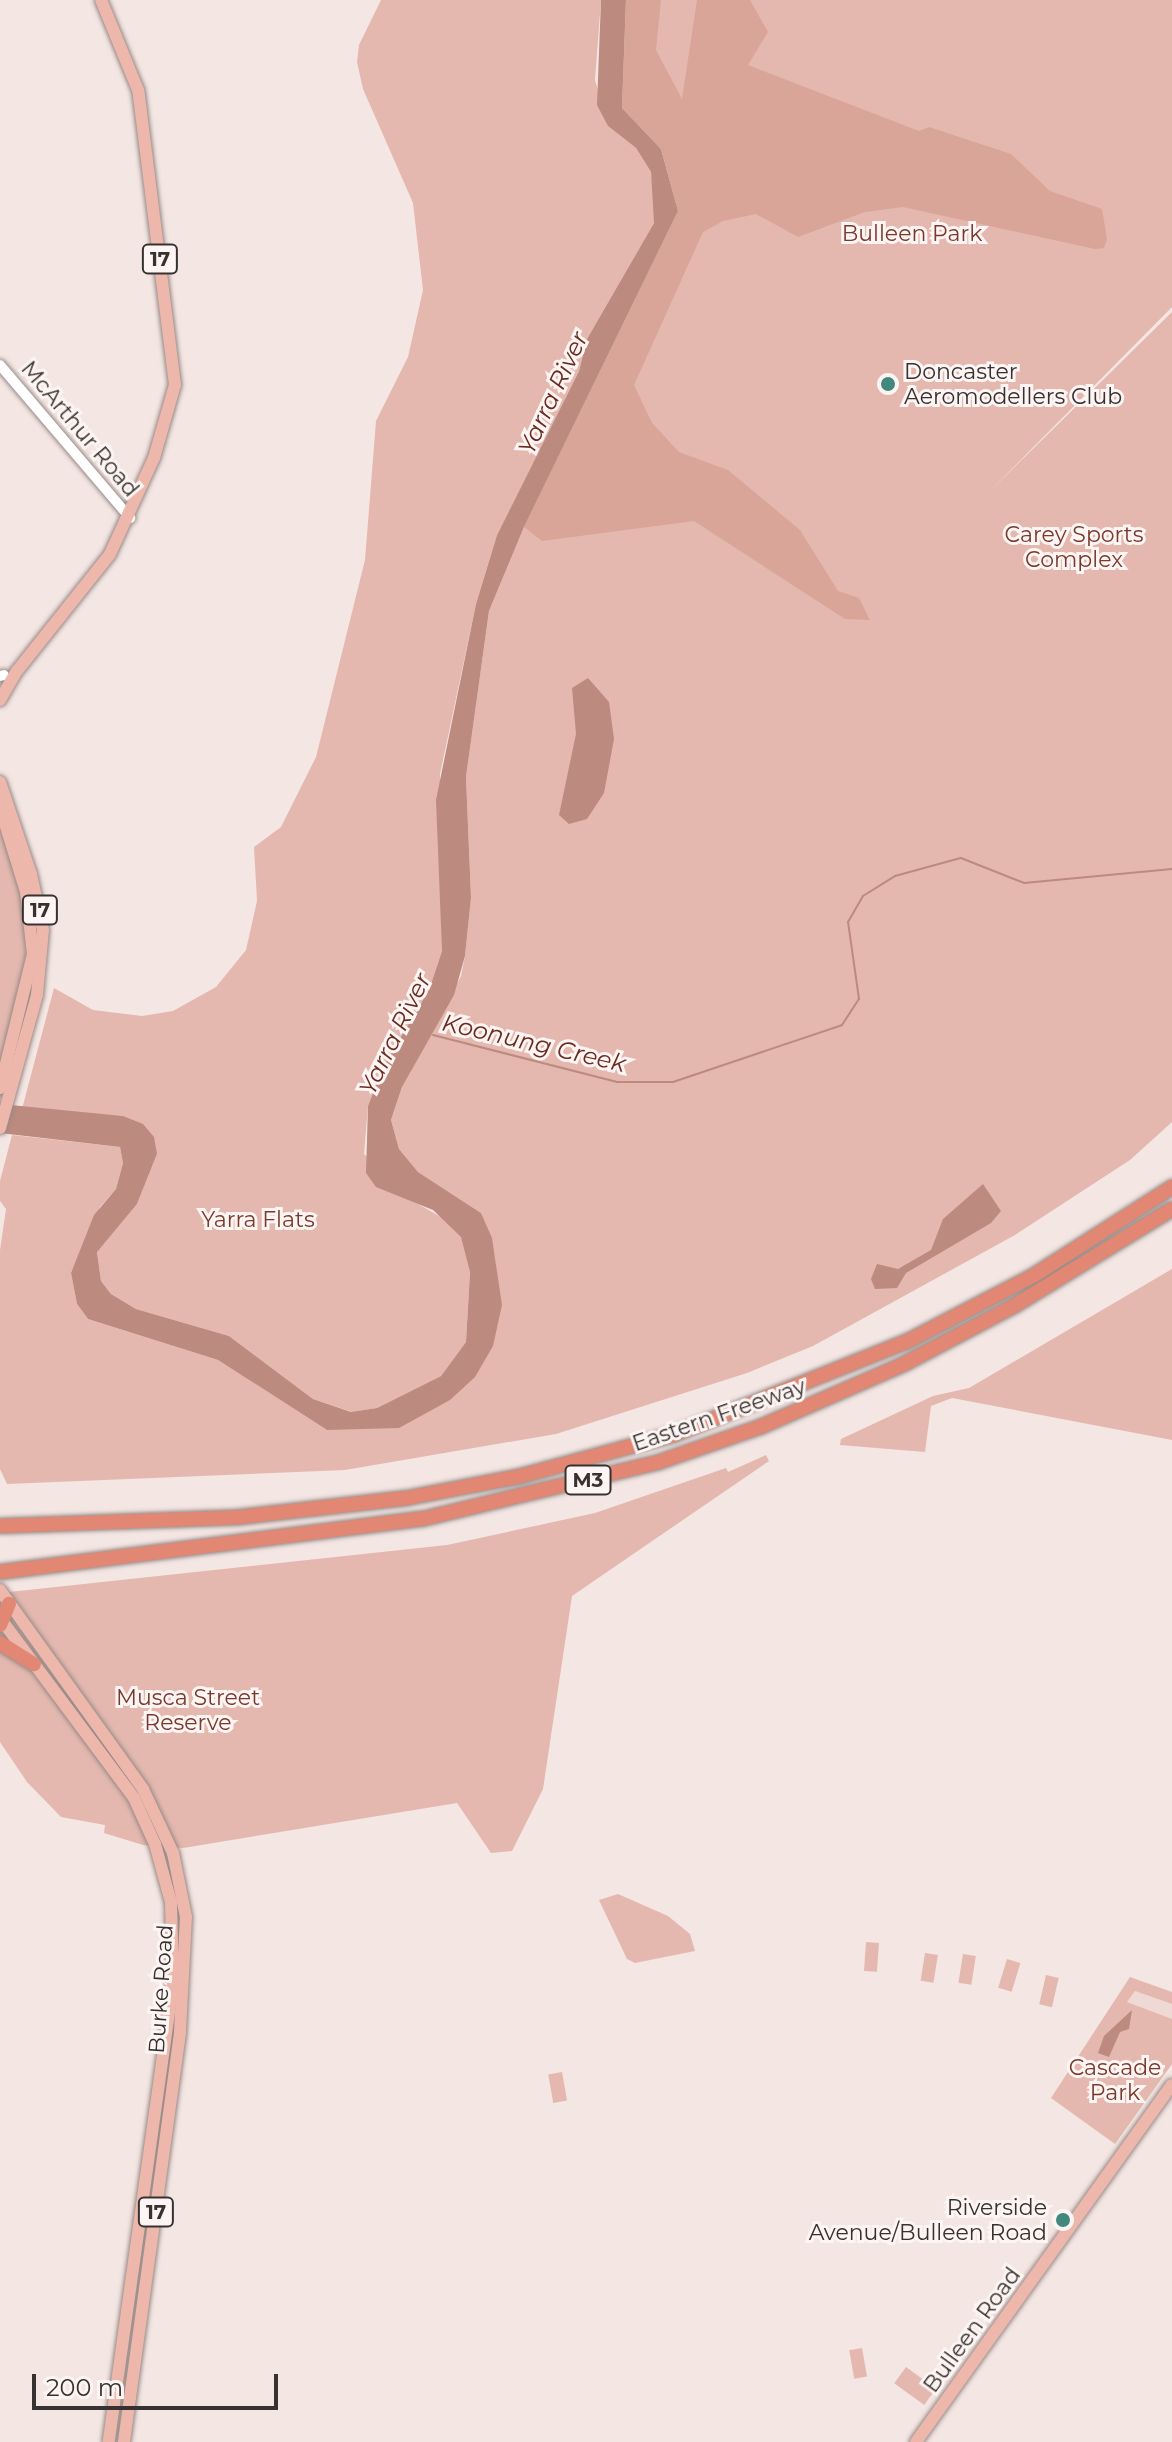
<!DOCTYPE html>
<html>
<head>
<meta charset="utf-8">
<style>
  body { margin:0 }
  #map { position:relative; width:1172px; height:2442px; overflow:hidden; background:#f4e6e3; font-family:Montserrat,sans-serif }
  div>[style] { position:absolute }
  .built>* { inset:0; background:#efd9d4 }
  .green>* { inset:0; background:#e4b8ae; transform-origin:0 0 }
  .forest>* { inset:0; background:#d9a599 }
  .water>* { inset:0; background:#bc8a7e }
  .stream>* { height:2px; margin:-1px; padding:0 1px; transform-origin:1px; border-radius:1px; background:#bc8a7e }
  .roads { filter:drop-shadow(0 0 2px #968a87) drop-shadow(0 0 2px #968a87) }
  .minor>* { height:10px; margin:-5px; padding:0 5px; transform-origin:5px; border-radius:5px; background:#fff }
  .major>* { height:12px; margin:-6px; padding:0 6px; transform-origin:6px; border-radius:6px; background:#edb7ab }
  .highway>* { height:14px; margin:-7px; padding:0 7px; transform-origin:7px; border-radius:7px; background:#e18773 }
  .dots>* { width:22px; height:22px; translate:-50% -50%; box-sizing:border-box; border:4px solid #fdf5f3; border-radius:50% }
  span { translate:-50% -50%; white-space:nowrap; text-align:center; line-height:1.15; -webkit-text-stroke:6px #fdf5f3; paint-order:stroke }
  .shield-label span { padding:2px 6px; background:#fdf5f3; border:2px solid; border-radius:6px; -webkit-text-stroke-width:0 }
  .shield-label { font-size:20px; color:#373231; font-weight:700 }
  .park-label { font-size:22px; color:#7a392b }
  .poi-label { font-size:22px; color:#373231 }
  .left { translate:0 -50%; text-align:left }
  .right { translate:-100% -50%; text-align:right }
  .street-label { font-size:22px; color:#373231 }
  .water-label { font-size:24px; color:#6a2b1e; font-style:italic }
  .scale { position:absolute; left:32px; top:2374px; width:246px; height:36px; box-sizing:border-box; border:4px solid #373231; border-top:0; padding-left:10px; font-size:24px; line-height:28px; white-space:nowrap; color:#373231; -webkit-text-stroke:6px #fdf5f3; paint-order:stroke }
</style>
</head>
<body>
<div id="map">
  <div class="built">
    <div style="clip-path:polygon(1135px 1991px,1172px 2004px,1172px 2019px,1126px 2002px)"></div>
  </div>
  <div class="green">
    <div style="clip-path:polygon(381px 0,601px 0,595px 80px,608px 126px,636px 148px,651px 172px,656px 207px,654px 223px,587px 339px,579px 371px,497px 535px,476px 604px,440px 774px,442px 951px,429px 990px,383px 1067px,368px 1106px,364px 1154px,413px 1201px,451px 1223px,461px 1236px,470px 1271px,466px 1342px,441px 1376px,377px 1408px,352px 1412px,313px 1399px,229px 1336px,136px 1309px,111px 1294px,101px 1281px,97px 1251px,137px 1204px,157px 1154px,123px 1116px,22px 1109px,54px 988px,93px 1010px,142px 1016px,173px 1011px,216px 987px,246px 950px,257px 901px,254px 847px,281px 827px,316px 757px,365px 560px,376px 421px,408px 357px,423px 290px,413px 203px,363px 89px,357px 62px,359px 45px)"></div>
    <div style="clip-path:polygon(626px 0,1172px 0,1172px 307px,989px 492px,1172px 312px,1172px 1122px,1130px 1160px,1015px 1235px,813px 1346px,747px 1373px,556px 1434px,345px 1470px,7px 1484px,0 1469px,0 1250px,6px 1209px,0 1201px,0 1181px,12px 1135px,120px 1147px,123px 1163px,116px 1189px,100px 1207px,71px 1273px,77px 1304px,88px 1319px,218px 1360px,327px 1430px,450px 1400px,498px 1298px,495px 1258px,481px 1213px,418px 1172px,399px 1149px,391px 1120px,402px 1087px,461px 976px,465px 956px,471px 898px,466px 777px,489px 611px,524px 527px,678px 211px)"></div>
    <div style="clip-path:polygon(0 810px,28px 906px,32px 963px,0 1100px)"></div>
    <div style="clip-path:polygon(1172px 1269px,1172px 1440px,952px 1398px,931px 1406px,925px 1452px,840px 1445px,841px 1439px,933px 1396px,969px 1388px)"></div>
    <div style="clip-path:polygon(766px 1455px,769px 1461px,572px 1596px,543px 1789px,512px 1851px,491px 1853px,457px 1803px,183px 1848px,143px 1845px,104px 1833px,105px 1825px,61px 1817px,27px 1782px,0 1742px,0 1593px,447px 1545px,595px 1513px,726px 1468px,728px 1472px)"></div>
    <div style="clip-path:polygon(618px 1894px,668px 1916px,690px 1934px,695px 1951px,635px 1963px,627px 1959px,599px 1900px)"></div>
    <div style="left:866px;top:1942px;width:13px;height:29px;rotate:4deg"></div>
    <div style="left:925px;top:1953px;width:13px;height:28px;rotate:9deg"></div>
    <div style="left:963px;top:1954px;width:13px;height:29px;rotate:9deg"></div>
    <div style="left:1007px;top:1959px;width:14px;height:30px;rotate:17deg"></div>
    <div style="left:1046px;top:1975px;width:13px;height:30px;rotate:13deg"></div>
    <div style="clip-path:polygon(1130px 1977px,1172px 1992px,1172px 2004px,1135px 1991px,1127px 2002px,1172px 2019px,1172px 2064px,1115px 2144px,1051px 2098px)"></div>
    <div style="left:562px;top:2072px;width:29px;height:14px;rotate:80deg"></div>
    <div style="left:862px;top:2348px;width:29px;height:13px;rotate:80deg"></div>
    <div style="left:906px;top:2367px;width:37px;height:20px;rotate:36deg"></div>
  </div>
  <div class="forest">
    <div style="clip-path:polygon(626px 0,661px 0,656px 50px,682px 99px,697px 0,750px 0,768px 32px,748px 65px,919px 131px,929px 127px,1011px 154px,1050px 191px,1102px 209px,1107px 239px,1104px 248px,1095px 249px,903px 207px,865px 212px,798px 237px,756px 214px,723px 221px,703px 232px,634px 385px,652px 423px,679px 452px,728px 470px,800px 530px,838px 591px,859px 598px,870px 620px,845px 619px,694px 521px,542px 541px,524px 527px,678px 211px,661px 149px,622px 108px)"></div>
  </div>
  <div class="water">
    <div style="clip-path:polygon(601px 0,626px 0,622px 108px,661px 149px,678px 211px,524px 527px,489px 611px,466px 777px,471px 898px,465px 956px,454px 995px,402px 1087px,391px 1120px,399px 1149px,418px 1172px,481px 1213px,492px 1238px,502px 1305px,493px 1346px,475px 1377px,450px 1400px,399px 1428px,327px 1430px,218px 1360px,88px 1319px,77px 1304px,71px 1273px,94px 1215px,116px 1189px,123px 1163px,120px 1147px,0 1133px,0 1104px,123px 1116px,143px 1124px,154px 1137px,157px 1154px,137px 1204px,97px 1252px,101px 1281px,111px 1294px,136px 1309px,229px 1336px,313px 1399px,351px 1412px,377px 1408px,441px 1376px,466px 1342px,470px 1272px,461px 1237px,433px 1210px,376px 1187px,366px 1173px,368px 1106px,383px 1067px,429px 990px,442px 951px,436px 800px,476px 604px,497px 535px,579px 371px,587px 339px,654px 223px,651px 172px,636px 148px,608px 126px,597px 105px)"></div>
    <div style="clip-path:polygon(588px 678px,609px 702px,614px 739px,604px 793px,587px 819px,569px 824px,559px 815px,576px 734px,572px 688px)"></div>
    <div style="clip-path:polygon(983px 1184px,1001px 1211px,991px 1223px,906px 1273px,897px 1288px,875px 1289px,871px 1279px,877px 1264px,898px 1269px,931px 1250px,943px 1219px)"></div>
    <div style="clip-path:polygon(1132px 2010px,1129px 2029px,1120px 2032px,1109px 2057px,1098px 2053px,1104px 2036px)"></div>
  </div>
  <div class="stream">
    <div style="left:433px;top:1035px;width:191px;rotate:14.3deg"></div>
    <div style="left:618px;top:1082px;width:55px"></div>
    <div style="left:673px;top:1082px;width:178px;rotate:-18.6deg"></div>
    <div style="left:842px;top:1025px;width:31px;rotate:-57deg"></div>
    <div style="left:859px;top:999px;width:78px;rotate:-98.1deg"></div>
    <div style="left:848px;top:922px;width:30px;rotate:-60deg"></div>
    <div style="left:863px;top:896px;width:38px;rotate:-32deg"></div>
    <div style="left:895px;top:876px;width:68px;rotate:-15.3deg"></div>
    <div style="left:961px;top:858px;width:68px;rotate:21.6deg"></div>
    <div style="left:1024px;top:883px;width:149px;rotate:-5.4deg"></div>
  </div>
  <div class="roads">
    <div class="minor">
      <div style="left:0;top:365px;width:201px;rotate:49.6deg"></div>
      <div style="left:0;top:676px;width:4px;rotate:-14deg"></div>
    </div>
    <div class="major">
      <div style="left:0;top:700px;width:34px;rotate:-60deg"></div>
      <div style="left:17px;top:671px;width:149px;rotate:-51.5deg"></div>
      <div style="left:110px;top:554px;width:106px;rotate:-65.4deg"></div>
      <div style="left:154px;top:458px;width:76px;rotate:-74deg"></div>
      <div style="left:175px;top:385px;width:297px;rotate:-97.1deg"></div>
      <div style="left:138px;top:90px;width:97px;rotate:-112.3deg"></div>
      <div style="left:0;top:782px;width:97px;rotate:71.4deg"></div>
      <div style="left:31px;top:874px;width:57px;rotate:77.9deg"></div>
      <div style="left:43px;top:930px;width:65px;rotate:95.3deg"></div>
      <div style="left:37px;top:995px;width:138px;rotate:105.5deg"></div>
      <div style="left:0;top:807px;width:89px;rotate:73deg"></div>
      <div style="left:26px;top:892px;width:62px;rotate:83.6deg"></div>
      <div style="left:33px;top:954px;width:138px;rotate:103.8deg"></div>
      <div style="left:0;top:1590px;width:245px;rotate:54.3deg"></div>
      <div style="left:143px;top:1789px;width:71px;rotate:64.9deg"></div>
      <div style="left:173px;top:1853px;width:65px;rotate:78.5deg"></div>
      <div style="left:186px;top:1917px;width:116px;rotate:93deg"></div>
      <div style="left:180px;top:2033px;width:413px;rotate:97.8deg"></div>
      <div style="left:0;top:1618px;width:224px;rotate:53.3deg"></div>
      <div style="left:134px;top:1798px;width:51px;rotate:65.5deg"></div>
      <div style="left:155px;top:1844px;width:60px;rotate:74.6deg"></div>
      <div style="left:171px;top:1902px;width:82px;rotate:88.6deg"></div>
      <div style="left:173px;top:1984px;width:462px;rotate:98deg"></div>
      <div style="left:916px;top:2442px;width:439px;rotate:-54.4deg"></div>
    </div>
    <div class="highway">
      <div style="left:0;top:1526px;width:240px;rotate:-2.1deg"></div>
      <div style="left:240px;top:1517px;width:168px;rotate:-6.5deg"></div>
      <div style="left:407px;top:1498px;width:116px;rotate:-10.9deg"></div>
      <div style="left:521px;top:1476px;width:157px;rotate:-15.1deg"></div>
      <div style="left:673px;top:1435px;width:253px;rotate:-21.8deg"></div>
      <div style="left:908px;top:1341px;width:141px;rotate:-27.5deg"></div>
      <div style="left:1033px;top:1276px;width:165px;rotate:-32.6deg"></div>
      <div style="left:0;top:1572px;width:425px;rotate:-7.2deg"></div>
      <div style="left:422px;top:1519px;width:244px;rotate:-13.5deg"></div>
      <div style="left:659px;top:1462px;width:107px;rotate:-19.1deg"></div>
      <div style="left:760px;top:1427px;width:157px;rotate:-23.6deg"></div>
      <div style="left:904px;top:1364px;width:124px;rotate:-27.8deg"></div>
      <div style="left:1014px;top:1306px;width:185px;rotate:-31.5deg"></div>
      <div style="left:0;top:1625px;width:23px;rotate:-67deg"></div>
      <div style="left:0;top:1643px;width:40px;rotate:32deg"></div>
    </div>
  </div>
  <div class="dots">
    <div style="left:888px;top:384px;background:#42887e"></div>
    <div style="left:1063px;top:2220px;background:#42887e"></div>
  </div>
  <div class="shield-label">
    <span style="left:160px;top:259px">17</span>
    <span style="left:40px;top:910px">17</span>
    <span style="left:588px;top:1480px">M3</span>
    <span style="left:156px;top:2212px">17</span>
  </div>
  <div class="park-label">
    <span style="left:912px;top:234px">Bulleen Park</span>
    <span style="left:1074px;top:547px">Carey Sports<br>Complex</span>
    <span style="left:258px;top:1220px">Yarra Flats</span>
    <span style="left:188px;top:1710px">Musca Street<br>Reserve</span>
    <span style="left:1115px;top:2080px">Cascade<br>Park</span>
  </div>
  <div class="poi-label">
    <span class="left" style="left:904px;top:384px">Doncaster<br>Aeromodellers Club</span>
    <span class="right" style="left:1047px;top:2220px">Riverside<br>Avenue/Bulleen Road</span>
  </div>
  <div class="street-label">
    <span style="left:80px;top:429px;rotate:50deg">McArthur Road</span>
    <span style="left:719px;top:1415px;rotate:-19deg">Eastern Freeway</span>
    <span style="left:161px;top:1989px;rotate:-86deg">Burke Road</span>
    <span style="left:972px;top:2330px;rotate:-54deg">Bulleen Road</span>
  </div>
  <div class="water-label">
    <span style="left:553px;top:393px;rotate:-65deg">Yarra River</span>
    <span style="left:395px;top:1034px;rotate:-64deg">Yarra River</span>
    <span style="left:534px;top:1043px;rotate:13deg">Koonung Creek</span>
  </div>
  <div class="scale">200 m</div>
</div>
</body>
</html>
